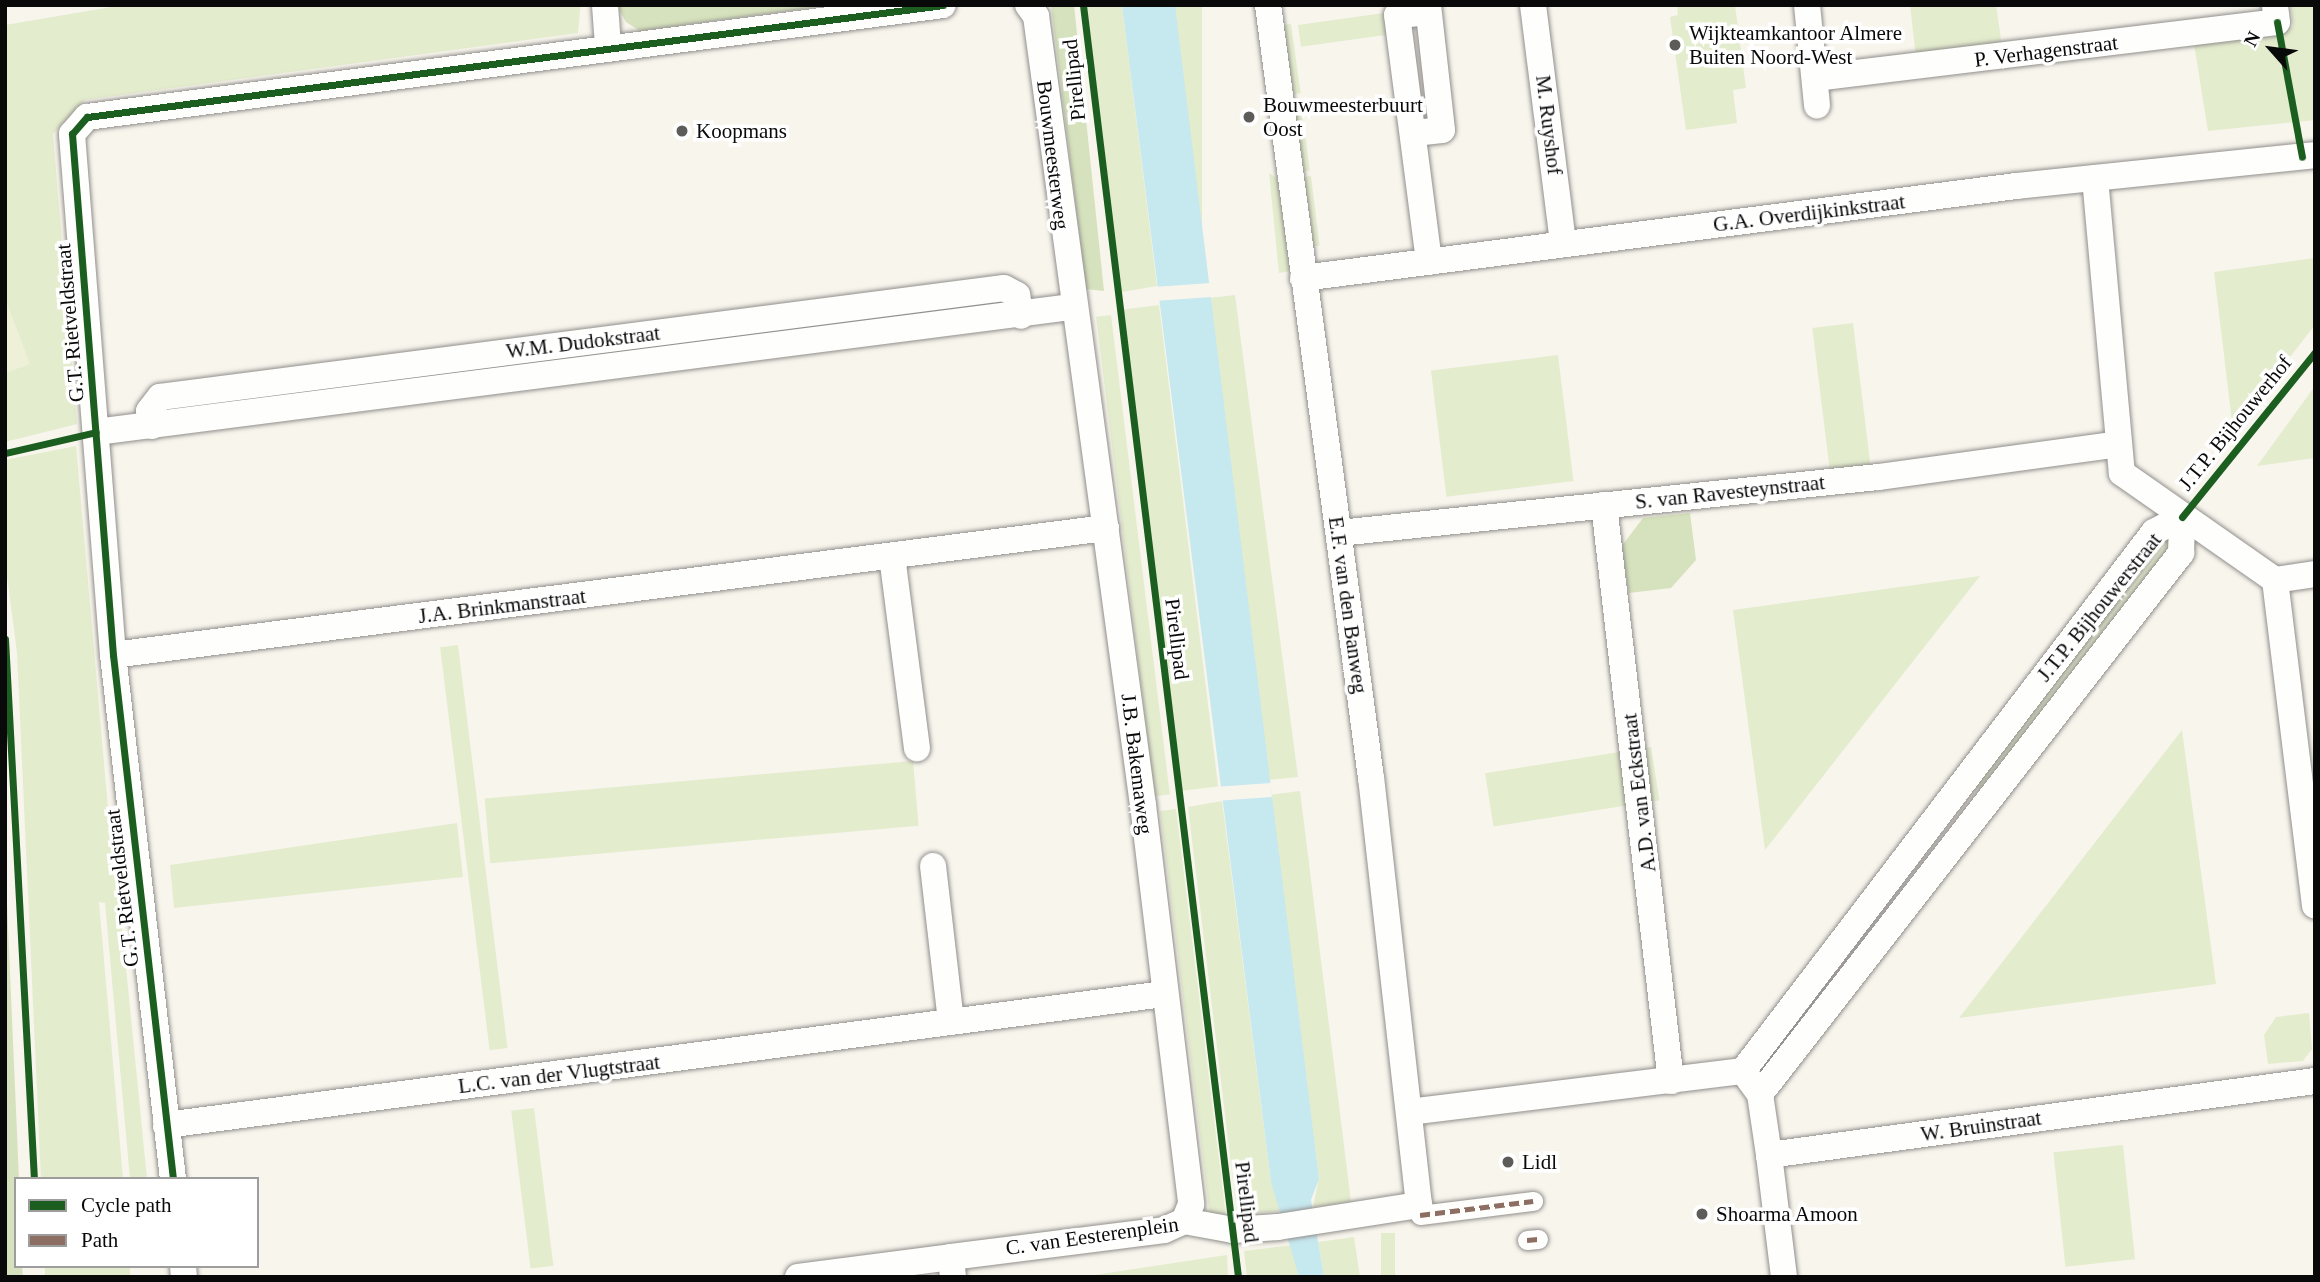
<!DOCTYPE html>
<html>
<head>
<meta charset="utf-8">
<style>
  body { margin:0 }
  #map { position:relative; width:2320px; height:1282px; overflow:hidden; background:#f8f5ed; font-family:"Times New Roman",serif }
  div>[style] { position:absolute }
  .green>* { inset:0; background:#e4ecce; transform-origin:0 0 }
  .forest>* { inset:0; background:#d6e2bd }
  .pitch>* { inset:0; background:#eef0d8 }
  .water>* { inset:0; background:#c6e8ef }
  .pier>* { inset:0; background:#f8f5ed; transform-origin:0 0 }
  .roads { filter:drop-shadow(0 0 2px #918f8c) drop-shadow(0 0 2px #918f8c) }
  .pedestrian>* { height:19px; margin:-9.5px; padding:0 9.5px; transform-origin:9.5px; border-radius:9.5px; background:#fefefc }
  .minor>* { height:26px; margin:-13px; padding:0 13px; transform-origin:13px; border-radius:13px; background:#fefefc }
  .quiet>* { height:5px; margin-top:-2.5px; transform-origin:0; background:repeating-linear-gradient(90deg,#8d6e63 0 10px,transparent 0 15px) }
  .cycleway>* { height:7px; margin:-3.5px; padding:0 3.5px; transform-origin:3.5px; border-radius:3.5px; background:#1b5e20 }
  .dots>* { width:19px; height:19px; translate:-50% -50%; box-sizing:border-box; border:4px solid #fff; border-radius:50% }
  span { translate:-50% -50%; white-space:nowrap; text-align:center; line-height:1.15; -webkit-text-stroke:7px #fff; paint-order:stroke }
  .poi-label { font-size:21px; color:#090909 }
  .left { translate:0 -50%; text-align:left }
  .street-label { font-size:21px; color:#090909 }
  .frame { position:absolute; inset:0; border:7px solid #090909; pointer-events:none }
  .legend { position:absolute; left:14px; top:1177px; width:245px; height:91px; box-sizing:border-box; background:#fff; border:2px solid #9d9d9d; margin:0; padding:9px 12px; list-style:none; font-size:21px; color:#090909 }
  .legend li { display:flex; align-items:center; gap:14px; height:35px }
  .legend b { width:35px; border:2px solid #9d9d9d }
  .north { position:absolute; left:2236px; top:14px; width:70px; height:70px; -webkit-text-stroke:5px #fff; paint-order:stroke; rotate:298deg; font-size:19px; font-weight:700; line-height:28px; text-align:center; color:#090909 }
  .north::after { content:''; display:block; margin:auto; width:24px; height:32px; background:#090909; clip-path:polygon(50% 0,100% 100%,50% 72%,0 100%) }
</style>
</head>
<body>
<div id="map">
  <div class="green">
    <div style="clip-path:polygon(123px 5px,580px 5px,580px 11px,578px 33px,85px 100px,53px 134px,77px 424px,5px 442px,5px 25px)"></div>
    <div style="clip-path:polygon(1087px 5px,1122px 5px,1157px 286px,1122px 292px,1118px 284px)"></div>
    <div style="left:1175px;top:5px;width:27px;height:276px"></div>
    <div style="clip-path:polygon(1677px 5px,1735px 5px,1746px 88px,1733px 90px,1737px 123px,1686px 130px,1670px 17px,1678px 15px)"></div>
    <div style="clip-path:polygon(1910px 5px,1996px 5px,2002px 46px,1916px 57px)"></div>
    <div style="clip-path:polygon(2291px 5px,2315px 5px,2315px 120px,2208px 131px,2193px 38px,2293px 27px)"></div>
    <div style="left:1391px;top:12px;width:22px;height:94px;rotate:82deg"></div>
    <div style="left:1291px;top:24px;width:70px;height:11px;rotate:82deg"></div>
    <div style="left:1301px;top:99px;width:72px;height:11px;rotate:83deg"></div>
    <div style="clip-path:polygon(1269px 173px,1281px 181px,1291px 271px,1279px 273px)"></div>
    <div style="left:1311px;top:176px;width:70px;height:12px;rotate:83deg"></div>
    <div style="clip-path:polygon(2315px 258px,2315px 325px,2233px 430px,2214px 272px)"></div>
    <div style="clip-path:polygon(1235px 295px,1298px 777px,1267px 780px,1209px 298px)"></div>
    <div style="left:1159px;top:305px;width:485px;height:38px;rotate:83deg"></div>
    <div style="left:1111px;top:315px;width:483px;height:15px;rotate:83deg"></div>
    <div style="left:1853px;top:323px;width:166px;height:41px;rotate:83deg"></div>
    <div style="left:1558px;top:355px;width:127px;height:128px;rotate:83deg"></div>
    <div style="clip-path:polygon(2315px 386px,2315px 458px,2257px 466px)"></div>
    <div style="clip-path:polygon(76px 446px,114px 876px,130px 900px,122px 927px,147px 1179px,130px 1179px,105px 903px,99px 902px,123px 1179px,41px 1179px,17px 653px,5px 561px,5px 460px)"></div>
    <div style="clip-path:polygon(2167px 533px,2180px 544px,1987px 793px,1977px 788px,1973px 781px)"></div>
    <div style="clip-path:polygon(1980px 576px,1765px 850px,1733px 610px)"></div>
    <div style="left:458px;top:645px;width:406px;height:18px;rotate:83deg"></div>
    <div style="clip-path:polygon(2182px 730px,2216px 984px,1959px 1018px)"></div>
    <div style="left:1651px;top:747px;width:54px;height:168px;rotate:81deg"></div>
    <div style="left:913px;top:761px;width:65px;height:430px;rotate:85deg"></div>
    <div style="clip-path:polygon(1300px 791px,1351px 1202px,1313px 1207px,1319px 1178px,1269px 795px)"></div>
    <div style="clip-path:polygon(1222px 801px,1271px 1182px,1284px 1211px,1237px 1214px,1188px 807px)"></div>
    <div style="left:1176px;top:809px;width:407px;height:16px;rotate:83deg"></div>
    <div style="clip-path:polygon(457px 823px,463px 877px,174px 908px,170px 865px)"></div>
    <div style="clip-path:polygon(2309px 1013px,2312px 1049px,2303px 1061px,2268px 1064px,2264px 1035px,2276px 1017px)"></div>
    <div style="left:534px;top:1108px;width:159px;height:23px;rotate:83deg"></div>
    <div style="left:2123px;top:1145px;width:115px;height:70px;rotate:84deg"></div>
    <div style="left:1381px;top:1233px;width:14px;height:45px"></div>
    <div style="clip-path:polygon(1354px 1237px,1360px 1277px,1324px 1277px,1318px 1242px)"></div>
    <div style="clip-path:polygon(1293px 1245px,1299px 1277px,1247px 1277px,1244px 1251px)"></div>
    <div style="clip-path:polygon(1227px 1255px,1228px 1277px,1081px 1277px)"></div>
    <div style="left:45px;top:1266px;width:85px;height:11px"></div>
  </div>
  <div class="forest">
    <div style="clip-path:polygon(616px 5px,831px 5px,640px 31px,626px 22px)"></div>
    <div style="clip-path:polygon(1051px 5px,1074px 5px,1104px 291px,1086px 289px)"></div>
    <div style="clip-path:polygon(1690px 513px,1696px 560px,1671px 588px,1629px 593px,1621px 547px,1643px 518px)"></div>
    <div style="clip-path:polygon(5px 857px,19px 1179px,16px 1266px,22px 1266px,23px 1277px,5px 1277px)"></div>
  </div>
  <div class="pitch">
    <div style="clip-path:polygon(5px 298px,30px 364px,5px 373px)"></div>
  </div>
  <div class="water">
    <div style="clip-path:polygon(1122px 5px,1175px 5px,1319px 1179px,1311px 1200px,1324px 1277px,1299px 1277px,1271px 1182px)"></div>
  </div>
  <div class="pier">
    <div style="left:1211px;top:283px;width:14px;height:58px;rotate:86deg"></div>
    <div style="left:1271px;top:783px;width:14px;height:54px;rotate:86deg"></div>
  </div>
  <div class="roads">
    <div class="pedestrian">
      <div style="left:1420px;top:1215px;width:114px;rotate:-7.1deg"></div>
      <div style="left:1527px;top:1240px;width:11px;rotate:-5deg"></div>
    </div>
    <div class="minor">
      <div style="left:605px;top:5px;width:41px;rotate:85.8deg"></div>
      <div style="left:1028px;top:5px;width:14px;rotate:54deg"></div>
      <div style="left:1036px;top:16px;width:796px;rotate:82.28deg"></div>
      <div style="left:1143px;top:805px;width:402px;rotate:83.1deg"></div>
      <div style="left:1191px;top:1204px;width:18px;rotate:112deg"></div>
      <div style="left:1533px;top:5px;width:241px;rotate:82.8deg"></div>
      <div style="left:1807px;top:5px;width:101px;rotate:84.3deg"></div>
      <div style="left:1428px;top:12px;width:31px;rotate:174deg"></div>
      <div style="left:1397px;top:15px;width:249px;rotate:82.6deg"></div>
      <div style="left:1815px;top:78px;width:465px;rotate:-6.9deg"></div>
      <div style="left:2277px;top:22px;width:17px;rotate:-97deg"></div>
      <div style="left:1414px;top:133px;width:28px;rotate:-6deg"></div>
      <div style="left:1442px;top:130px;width:126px;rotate:-96.4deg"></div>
      <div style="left:2095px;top:178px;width:296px;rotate:84.8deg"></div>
      <div style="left:2122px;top:473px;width:187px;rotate:35deg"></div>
      <div style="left:2275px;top:580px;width:328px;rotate:83deg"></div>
      <div style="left:1303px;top:278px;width:719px;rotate:-7.35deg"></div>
      <div style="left:2016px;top:186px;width:301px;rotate:-5.9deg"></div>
      <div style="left:152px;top:426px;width:15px;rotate:-101deg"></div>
      <div style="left:149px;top:411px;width:18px;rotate:-52deg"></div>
      <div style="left:160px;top:397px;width:851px;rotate:-7.36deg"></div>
      <div style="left:1004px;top:288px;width:15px;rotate:28deg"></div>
      <div style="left:1017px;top:295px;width:21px;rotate:79deg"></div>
      <div style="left:96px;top:432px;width:984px;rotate:-7.3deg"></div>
      <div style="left:1604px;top:505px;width:580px;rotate:83.37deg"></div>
      <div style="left:1339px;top:533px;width:542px;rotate:-5.93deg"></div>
      <div style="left:1878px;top:477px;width:243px;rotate:-7.8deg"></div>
      <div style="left:892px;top:556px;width:194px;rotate:82.6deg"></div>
      <div style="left:2275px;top:580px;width:40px;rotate:-8.5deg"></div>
      <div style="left:113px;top:655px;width:1001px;rotate:-7.29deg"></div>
      <div style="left:933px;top:866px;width:156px;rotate:83.4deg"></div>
      <div style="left:1743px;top:1071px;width:678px;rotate:-52.67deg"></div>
      <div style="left:2154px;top:532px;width:32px;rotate:-28deg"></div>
      <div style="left:1760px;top:1094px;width:686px;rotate:-52.11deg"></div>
      <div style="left:2181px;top:553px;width:36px;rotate:-88deg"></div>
      <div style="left:1409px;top:1112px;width:337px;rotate:-7deg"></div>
      <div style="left:1743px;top:1071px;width:29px;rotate:54deg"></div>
      <div style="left:1760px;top:1094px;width:62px;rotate:81.6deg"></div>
      <div style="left:166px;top:1125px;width:1007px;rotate:-7.48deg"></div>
      <div style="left:173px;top:1179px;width:527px;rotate:-96.53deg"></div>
      <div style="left:113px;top:655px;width:523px;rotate:-94.5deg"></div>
      <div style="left:72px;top:134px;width:23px;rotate:-49deg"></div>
      <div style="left:87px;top:117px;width:863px;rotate:-7.45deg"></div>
      <div style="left:183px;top:1266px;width:11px;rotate:85deg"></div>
      <div style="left:798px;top:1277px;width:154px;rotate:-7.4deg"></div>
      <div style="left:953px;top:1277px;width:20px;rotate:-96deg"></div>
      <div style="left:951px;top:1257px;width:215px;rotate:-7.2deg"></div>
      <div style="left:1164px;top:1230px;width:22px;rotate:-24deg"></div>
      <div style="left:1184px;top:1221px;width:50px;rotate:10.4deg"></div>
      <div style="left:1233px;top:1230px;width:45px;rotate:-3.8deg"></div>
      <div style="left:1278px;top:1227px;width:143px;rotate:-8.9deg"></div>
      <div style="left:1419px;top:1205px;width:430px;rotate:-96.4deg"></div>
      <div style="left:1371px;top:778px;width:780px;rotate:-97.59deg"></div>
      <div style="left:1784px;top:1277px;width:123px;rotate:-97deg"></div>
      <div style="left:1769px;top:1155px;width:551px;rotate:-7.72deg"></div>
    </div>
  </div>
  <div class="quiet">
    <div style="left:1420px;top:1215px;width:114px;rotate:-7.1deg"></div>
    <div style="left:1527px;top:1240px;width:11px;rotate:-5deg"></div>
  </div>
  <div class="cycleway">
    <div style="left:1083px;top:5px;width:1281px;rotate:83.05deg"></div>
    <div style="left:2277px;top:22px;width:137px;rotate:79.5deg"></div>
    <div style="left:5px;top:453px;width:93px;rotate:-13deg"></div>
    <div style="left:2182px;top:517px;width:212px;rotate:-51.1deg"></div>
    <div style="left:5px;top:639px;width:541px;rotate:86.93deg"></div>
    <div style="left:173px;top:1179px;width:527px;rotate:-96.53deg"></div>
    <div style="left:113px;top:655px;width:523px;rotate:-94.5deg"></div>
    <div style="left:72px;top:134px;width:23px;rotate:-49deg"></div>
    <div style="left:87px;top:117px;width:863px;rotate:-7.45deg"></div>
  </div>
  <div class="dots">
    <div style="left:1675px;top:45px;background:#5d5c59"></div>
    <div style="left:1249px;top:117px;background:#5d5c59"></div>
    <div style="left:682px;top:131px;background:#5d5c59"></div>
    <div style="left:1508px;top:1162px;background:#5d5c59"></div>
    <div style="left:1702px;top:1214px;background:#5d5c59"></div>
  </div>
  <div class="poi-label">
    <span class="left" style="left:1689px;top:45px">Wijkteamkantoor Almere<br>Buiten Noord-West</span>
    <span class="left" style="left:1263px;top:117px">Bouwmeesterbuurt<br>Oost</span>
    <span class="left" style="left:696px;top:131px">Koopmans</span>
    <span class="left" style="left:1522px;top:1162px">Lidl</span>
    <span class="left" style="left:1716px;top:1214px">Shoarma Amoon</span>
  </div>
  <div class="street-label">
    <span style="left:2046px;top:51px;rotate:-7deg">P. Verhagenstraat</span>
    <span style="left:1074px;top:80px;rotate:-96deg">Pirellipad</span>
    <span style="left:1549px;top:125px;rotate:83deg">M. Ruyshof</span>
    <span style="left:1053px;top:155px;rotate:83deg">Bouwmeesterweg</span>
    <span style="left:1809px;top:213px;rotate:-7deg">G.A. Overdijkinkstraat</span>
    <span style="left:70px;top:323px;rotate:-95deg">G.T. Rietveldstraat</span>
    <span style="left:583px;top:342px;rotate:-7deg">W.M. Dudokstraat</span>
    <span style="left:2235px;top:423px;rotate:-51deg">J.T.P. Bijhouwerhof</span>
    <span style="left:1730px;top:492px;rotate:-6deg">S. van Ravesteynstraat</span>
    <span style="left:1348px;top:605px;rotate:82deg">E.F. van den Banweg</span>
    <span style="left:502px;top:606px;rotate:-7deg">J.A. Brinkmanstraat</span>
    <span style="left:2099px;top:607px;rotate:-51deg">J.T.P. Bijhouwerstraat</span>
    <span style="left:1177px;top:639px;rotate:83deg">Pirellipad</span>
    <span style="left:1137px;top:764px;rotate:83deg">J.B. Bakemaweg</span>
    <span style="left:1639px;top:793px;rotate:-97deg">A.D. van Eckstraat</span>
    <span style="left:122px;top:888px;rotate:-97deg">G.T. Rietveldstraat</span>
    <span style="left:559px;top:1074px;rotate:-7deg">L.C. van der Vlugtstraat</span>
    <span style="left:1981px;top:1126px;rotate:-8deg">W. Bruinstraat</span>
    <span style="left:1247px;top:1202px;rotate:83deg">Pirellipad</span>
    <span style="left:1092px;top:1236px;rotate:-8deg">C. van Eesterenplein</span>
  </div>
  <div class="frame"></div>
  <ul class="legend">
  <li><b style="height:9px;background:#1b5e20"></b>Cycle path</li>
  <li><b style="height:9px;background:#8d6e63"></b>Path</li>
  </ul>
  <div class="north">N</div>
</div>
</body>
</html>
